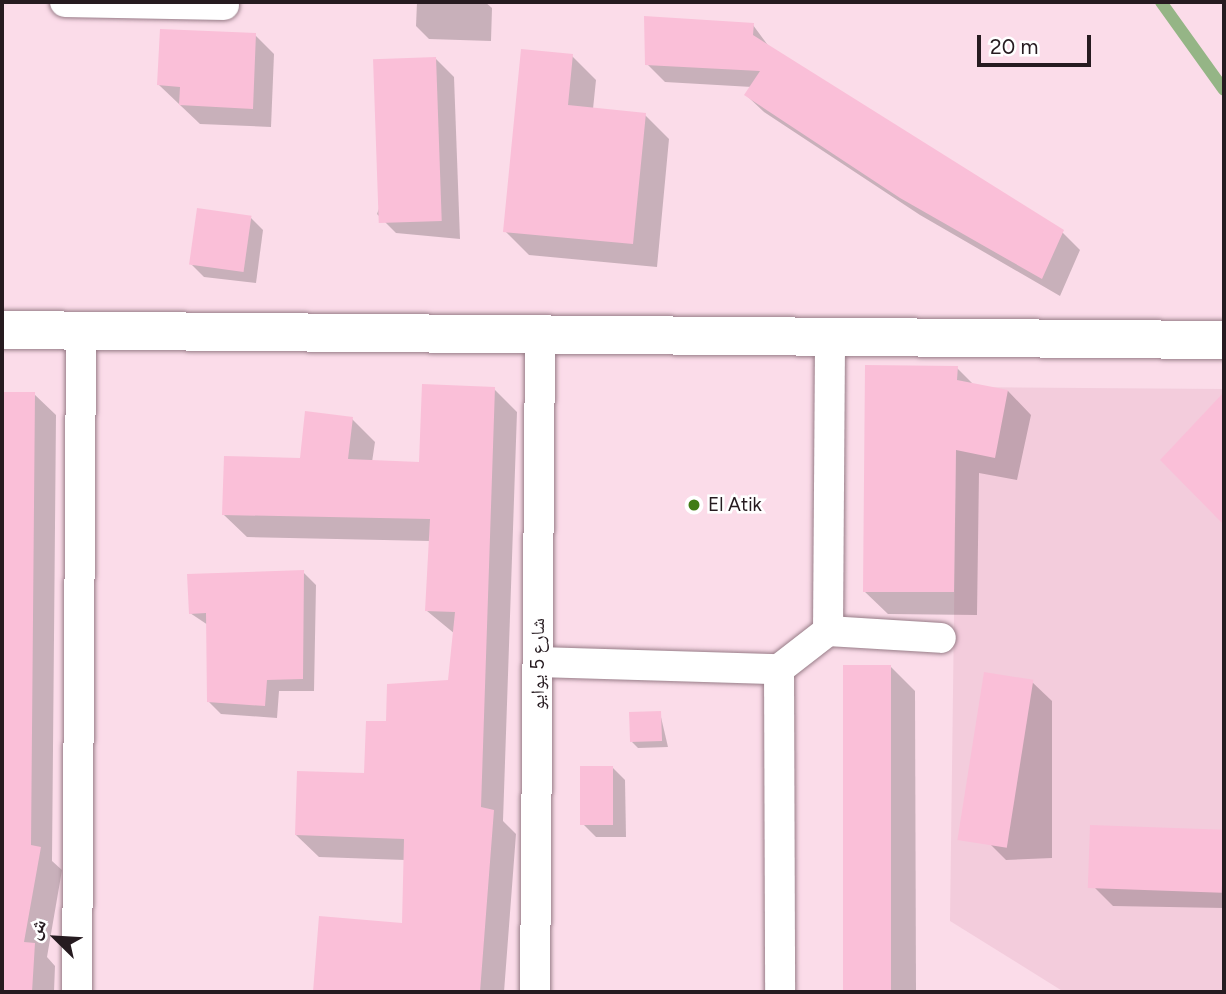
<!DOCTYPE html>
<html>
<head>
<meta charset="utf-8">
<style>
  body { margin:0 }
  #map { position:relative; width:1226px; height:994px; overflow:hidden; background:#fbdce9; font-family:Figtree,"Noto Naskh Arabic",sans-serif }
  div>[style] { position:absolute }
  .built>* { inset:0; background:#f3ccdc }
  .shadow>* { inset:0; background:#0003 }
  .stream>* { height:12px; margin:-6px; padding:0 6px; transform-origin:6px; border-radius:6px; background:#95b586 }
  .building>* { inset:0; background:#fabfd8; transform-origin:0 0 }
  .roads { filter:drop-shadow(0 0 2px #977c87) drop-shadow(0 0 2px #977c87) }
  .street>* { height:30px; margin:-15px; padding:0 15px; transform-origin:15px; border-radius:15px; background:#fff }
  .secondary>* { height:38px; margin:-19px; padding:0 19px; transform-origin:19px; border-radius:19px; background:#fff }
  .dots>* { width:19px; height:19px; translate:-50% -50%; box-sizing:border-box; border:4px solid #fff; border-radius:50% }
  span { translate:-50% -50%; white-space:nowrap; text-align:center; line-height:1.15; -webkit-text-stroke:5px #fff; paint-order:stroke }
  .poi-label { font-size:19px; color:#261b20 }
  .left { translate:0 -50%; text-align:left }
  .street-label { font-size:19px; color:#261b20 }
  .frame { position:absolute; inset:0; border:4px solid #261b20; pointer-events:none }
  .north { position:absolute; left:21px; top:903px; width:70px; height:70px; -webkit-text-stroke:5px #fff; paint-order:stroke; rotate:294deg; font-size:19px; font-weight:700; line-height:28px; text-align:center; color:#261b20 }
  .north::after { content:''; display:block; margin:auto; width:24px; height:32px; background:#261b20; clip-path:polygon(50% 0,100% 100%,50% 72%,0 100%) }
  .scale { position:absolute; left:977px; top:35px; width:114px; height:32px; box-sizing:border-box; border:4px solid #261b20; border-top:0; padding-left:9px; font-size:21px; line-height:24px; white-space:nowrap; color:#261b20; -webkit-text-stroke:5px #fff; paint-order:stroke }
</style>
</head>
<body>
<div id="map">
  <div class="built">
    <div style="clip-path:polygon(957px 387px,1224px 389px,1224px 992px,1064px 992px,950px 921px)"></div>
  </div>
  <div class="shadow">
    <div style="clip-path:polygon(417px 2px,485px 2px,492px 8px,491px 41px,429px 39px,416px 26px)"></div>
    <div style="clip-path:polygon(753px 25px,770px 48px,1062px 232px,1080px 250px,1060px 296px,920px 215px,764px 112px,746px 95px,752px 87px,665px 82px,647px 64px)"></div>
    <div style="clip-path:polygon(255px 35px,274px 54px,271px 127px,200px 124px,159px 85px)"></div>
    <div style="clip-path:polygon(572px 56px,596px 80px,593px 109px,645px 115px,669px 139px,657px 267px,529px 255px,505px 231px)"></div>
    <div style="clip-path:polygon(435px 58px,454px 77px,460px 239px,396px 233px,377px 214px)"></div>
    <div style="clip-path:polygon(250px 217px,263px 230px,256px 283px,204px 277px,191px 264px)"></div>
    <div style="clip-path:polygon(957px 368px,974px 385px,1008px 391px,1031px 415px,1017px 480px,979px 473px,977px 615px,888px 614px,864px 591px)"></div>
    <div style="clip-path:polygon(494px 389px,517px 412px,503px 821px,516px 834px,504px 992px,315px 992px,321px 918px,403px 925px,405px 860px,319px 857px,296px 835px,365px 775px,387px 723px,450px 682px,455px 634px,427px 611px,430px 541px,247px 537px,224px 515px,352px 419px,375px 442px,372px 462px,420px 464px)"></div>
    <div style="clip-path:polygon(2px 393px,34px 394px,56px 415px,52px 861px,62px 870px,47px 957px,55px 966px,54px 992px,2px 992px)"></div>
    <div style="clip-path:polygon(1218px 401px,1224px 406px,1224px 523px,1163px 460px)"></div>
    <div style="clip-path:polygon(303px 572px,316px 585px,314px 691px,279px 691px,277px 718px,221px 714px,209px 702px,208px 625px,190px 613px)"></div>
    <div style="clip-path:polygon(845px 667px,891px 667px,915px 691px,916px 992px,846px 992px)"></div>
    <div style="clip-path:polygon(1032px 682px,1052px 701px,1052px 858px,1006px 860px,987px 841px)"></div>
    <div style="clip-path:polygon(660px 713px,668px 747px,638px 748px,632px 742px)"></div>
    <div style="clip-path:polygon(612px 767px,625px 780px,626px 837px,596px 837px,583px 824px)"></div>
    <div style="clip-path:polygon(1092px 827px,1224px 831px,1224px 908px,1113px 906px,1094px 887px)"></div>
  </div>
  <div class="stream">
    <div style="left:1161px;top:2px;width:108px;rotate:54.4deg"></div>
  </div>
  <div class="building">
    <div style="clip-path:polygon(644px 16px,754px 23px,753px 35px,1064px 230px,1042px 279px,900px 198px,744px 95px,760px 71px,645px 65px)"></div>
    <div style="clip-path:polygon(160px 29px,256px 33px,253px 109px,179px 105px,180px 87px,157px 85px)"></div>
    <div style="clip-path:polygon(521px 49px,573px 54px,568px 105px,646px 113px,633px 244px,503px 232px)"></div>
    <div style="left:436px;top:57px;width:164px;height:63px;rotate:88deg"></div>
    <div style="left:197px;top:208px;width:55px;height:57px;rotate:8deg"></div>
    <div style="clip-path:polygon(865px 365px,958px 366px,957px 380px,1008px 390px,995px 458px,956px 450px,954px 592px,863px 592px)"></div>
    <div style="clip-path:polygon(422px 384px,495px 387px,481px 807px,494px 810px,480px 992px,313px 992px,319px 916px,402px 923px,404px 839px,295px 835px,297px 771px,364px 773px,366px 721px,386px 721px,387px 684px,448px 680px,455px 612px,425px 611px,430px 519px,222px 515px,224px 456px,300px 458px,305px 411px,353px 417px,348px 459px,419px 462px)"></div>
    <div style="clip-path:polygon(2px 392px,35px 392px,31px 845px,41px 847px,24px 942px,35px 943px,32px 992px,2px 992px)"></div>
    <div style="clip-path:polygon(1224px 392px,1224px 525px,1160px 460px)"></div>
    <div style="clip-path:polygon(304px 570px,303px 679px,267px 680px,265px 706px,207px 702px,206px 613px,189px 614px,187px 574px)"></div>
    <div style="left:843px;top:665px;width:48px;height:327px"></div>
    <div style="left:984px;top:672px;width:50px;height:170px;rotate:9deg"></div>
    <div style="left:661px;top:711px;width:30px;height:32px;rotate:88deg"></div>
    <div style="left:580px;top:766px;width:33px;height:59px"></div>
    <div style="left:1090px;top:825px;width:134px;height:63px;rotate:2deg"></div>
  </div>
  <div class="roads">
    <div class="street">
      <div style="left:65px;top:2px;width:159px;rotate:1.1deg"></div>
      <div style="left:828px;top:631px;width:294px;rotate:-89.6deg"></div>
      <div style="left:538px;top:662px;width:241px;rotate:1.7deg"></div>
      <div style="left:779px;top:669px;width:62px;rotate:-37.8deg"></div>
      <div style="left:828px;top:631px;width:113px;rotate:3.5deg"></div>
      <div style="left:779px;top:669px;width:323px;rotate:89.8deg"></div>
      <div style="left:77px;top:992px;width:662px;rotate:-89.65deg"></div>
      <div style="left:535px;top:992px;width:657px;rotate:-89.56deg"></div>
    </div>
    <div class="secondary">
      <div style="left:2px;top:330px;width:1222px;rotate:0.47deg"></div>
    </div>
  </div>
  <div class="dots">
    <div style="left:694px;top:505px;background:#407b14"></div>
  </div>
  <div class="poi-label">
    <span class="left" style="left:708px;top:505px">El Atik</span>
  </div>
  <div class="street-label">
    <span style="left:538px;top:664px;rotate:-90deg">شارع 5 يوايو</span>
  </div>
  <div class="frame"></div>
  <div class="north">ش</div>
  <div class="scale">20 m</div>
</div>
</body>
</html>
